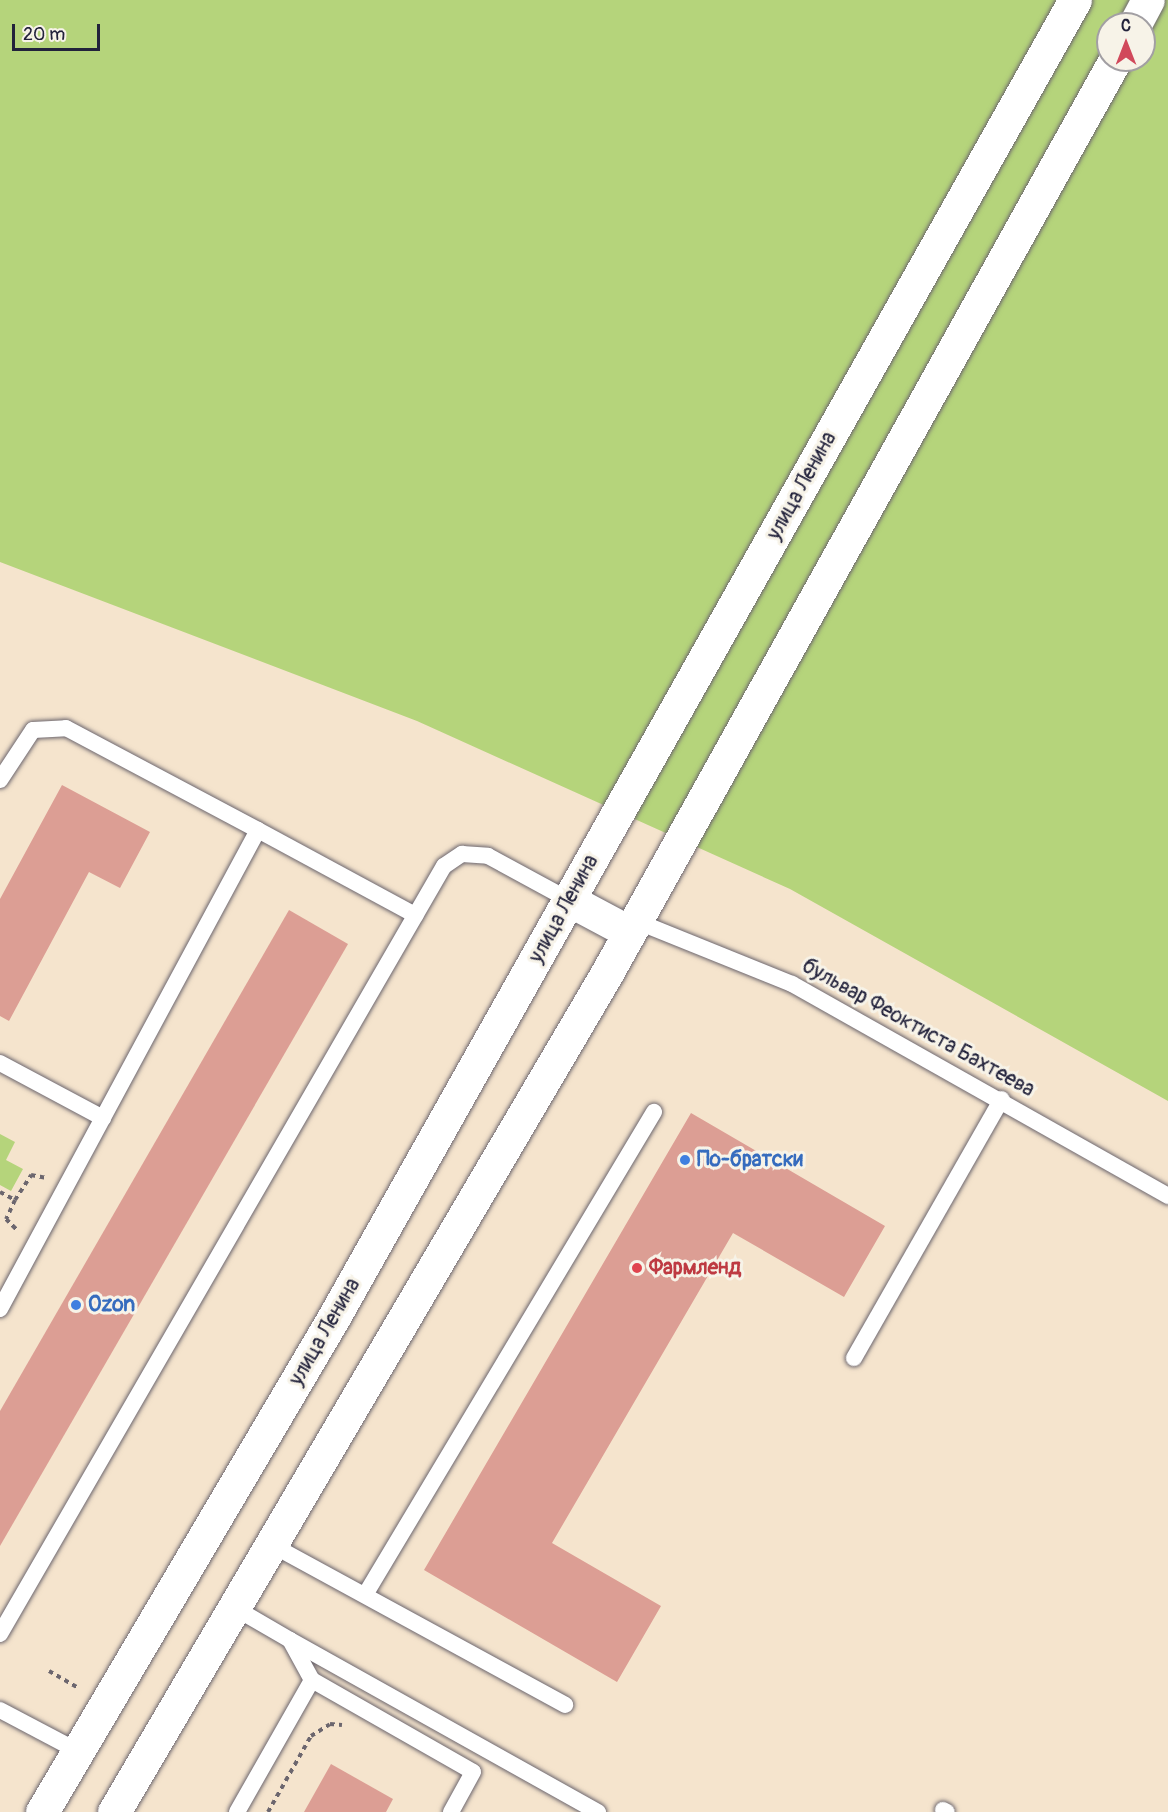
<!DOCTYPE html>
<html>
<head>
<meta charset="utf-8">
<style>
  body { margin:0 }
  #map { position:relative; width:1168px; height:1812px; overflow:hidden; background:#f5e4cd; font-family:Pangolin,sans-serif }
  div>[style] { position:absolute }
  .green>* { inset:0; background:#b5d47b }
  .building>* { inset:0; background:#dc9e94 }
  .path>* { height:4px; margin-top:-2px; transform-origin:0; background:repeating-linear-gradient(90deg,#6c666e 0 4.5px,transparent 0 9px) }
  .roads { filter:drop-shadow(0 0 2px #6c666e) drop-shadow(0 0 2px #6c666e) }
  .service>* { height:16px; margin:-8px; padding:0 8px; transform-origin:8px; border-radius:8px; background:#fff }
  .tertiary>* { height:33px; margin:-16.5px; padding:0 16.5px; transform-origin:16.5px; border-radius:16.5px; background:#fff }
  .dots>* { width:16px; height:16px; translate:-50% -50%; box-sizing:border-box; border:3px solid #f7f3e8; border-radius:50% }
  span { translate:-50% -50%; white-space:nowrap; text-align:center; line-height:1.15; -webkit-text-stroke:6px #f7f3e8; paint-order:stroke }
  .street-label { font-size:21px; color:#22223b }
  .shop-label { font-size:21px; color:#366cbe; font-weight:700 }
  .left { translate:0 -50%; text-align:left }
  .health-label { font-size:21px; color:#be3a42; font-weight:700 }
  .north { position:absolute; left:1096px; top:12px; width:60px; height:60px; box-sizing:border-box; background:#f7f3e8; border:2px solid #a29fa3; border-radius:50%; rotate:0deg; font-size:16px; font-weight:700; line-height:24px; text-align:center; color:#22223b }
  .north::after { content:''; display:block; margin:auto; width:21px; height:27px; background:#d1495b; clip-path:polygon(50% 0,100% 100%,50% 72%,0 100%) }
  .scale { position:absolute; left:12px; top:24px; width:88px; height:27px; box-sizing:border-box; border:3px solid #22223b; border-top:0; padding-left:8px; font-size:18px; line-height:21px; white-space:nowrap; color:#22223b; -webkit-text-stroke:4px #f7f3e8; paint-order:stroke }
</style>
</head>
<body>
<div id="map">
  <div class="green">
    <div style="clip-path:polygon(evenodd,0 0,1168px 0,1168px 1101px,790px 889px,417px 721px,0 562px,0 0,1108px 24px,1144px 24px,1144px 60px,1108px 60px,1108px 24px)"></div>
    <div style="clip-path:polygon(0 1134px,15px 1142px,6px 1160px,23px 1169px,11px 1191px,0 1185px)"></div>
  </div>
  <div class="building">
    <div style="clip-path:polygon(62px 785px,150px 832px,120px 888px,89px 872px,9px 1021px,0 1016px,0 899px)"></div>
    <div style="clip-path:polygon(289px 910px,348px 944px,0 1546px,0 1411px)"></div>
    <div style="clip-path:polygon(691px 1113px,885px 1226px,844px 1297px,733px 1233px,552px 1543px,661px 1606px,617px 1682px,424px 1570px)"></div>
    <div style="clip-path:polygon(331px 1764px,393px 1799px,386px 1812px,304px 1812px)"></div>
  </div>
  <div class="path">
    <div style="left:0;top:1192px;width:17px;rotate:28deg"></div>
    <div style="left:15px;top:1200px;width:21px;rotate:115deg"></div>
    <div style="left:6px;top:1219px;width:17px;rotate:45deg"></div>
    <div style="left:15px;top:1200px;width:30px;rotate:-57deg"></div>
    <div style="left:31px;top:1175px;width:16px;rotate:11deg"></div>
    <div style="left:49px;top:1671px;width:34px;rotate:30deg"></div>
    <div style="left:268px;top:1812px;width:87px;rotate:-60.5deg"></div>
    <div style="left:311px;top:1736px;width:22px;rotate:-32deg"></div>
    <div style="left:330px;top:1724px;width:12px;rotate:5deg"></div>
  </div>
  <div class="roads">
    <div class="service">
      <div style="left:0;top:780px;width:60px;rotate:-56.6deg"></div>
      <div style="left:33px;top:730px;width:33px;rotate:-3deg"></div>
      <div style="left:66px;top:728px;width:217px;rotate:28deg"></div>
      <div style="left:636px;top:921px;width:168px;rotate:22deg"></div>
      <div style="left:792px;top:984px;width:432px;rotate:29.4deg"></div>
      <div style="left:0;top:1063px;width:117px;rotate:28.1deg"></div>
      <div style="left:0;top:1309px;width:544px;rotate:-61.69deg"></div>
      <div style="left:258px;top:830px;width:179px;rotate:28.4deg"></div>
      <div style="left:854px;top:1358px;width:298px;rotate:-60.3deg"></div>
      <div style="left:272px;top:1545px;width:334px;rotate:28.6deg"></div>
      <div style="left:365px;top:1595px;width:563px;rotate:-59.11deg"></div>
      <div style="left:235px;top:1608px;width:64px;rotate:30.2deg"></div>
      <div style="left:290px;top:1640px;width:46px;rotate:61.2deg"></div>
      <div style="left:312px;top:1680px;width:185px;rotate:29.7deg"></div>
      <div style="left:473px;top:1772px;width:46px;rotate:118.8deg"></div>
      <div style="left:0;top:1634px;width:887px;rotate:-59.97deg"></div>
      <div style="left:444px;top:866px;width:22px;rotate:-34deg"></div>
      <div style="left:462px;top:854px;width:26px;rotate:4deg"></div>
      <div style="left:488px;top:856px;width:92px;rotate:28.5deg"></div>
      <div style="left:290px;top:1640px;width:353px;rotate:29.2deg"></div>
      <div style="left:0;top:1710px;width:86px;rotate:27.8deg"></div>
      <div style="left:943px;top:1810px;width:4px;rotate:27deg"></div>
      <div style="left:237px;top:1812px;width:152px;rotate:-60.4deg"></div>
    </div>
    <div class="tertiary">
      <div style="left:1135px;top:24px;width:27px;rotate:-62deg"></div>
      <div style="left:569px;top:900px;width:68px;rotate:28.1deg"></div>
      <div style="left:42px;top:1812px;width:575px;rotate:-59.46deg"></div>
      <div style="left:334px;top:1317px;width:1511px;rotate:-60.64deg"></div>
      <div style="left:114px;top:1812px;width:973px;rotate:-59.56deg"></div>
      <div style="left:607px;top:973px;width:1045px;rotate:-60.91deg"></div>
    </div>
  </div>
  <div class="dots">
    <div style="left:685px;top:1160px;background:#3f7fe0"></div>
    <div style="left:637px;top:1268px;background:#e0444e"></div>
    <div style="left:76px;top:1305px;background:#3f7fe0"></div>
  </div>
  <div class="street-label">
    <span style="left:802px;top:486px;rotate:-61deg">улица Ленина</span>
    <span style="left:564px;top:909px;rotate:-61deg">улица Ленина</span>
    <span style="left:918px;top:1028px;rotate:29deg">бульвар Феоктиста Бахтеева</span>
    <span style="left:325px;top:1332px;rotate:-60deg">улица Ленина</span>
  </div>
  <div class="shop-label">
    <span class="left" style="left:697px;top:1160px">По-братски</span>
    <span class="left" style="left:88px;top:1305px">Ozon</span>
  </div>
  <div class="health-label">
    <span class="left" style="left:649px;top:1268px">Фармленд</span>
  </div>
  <div class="north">С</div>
  <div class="scale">20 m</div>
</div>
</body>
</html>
